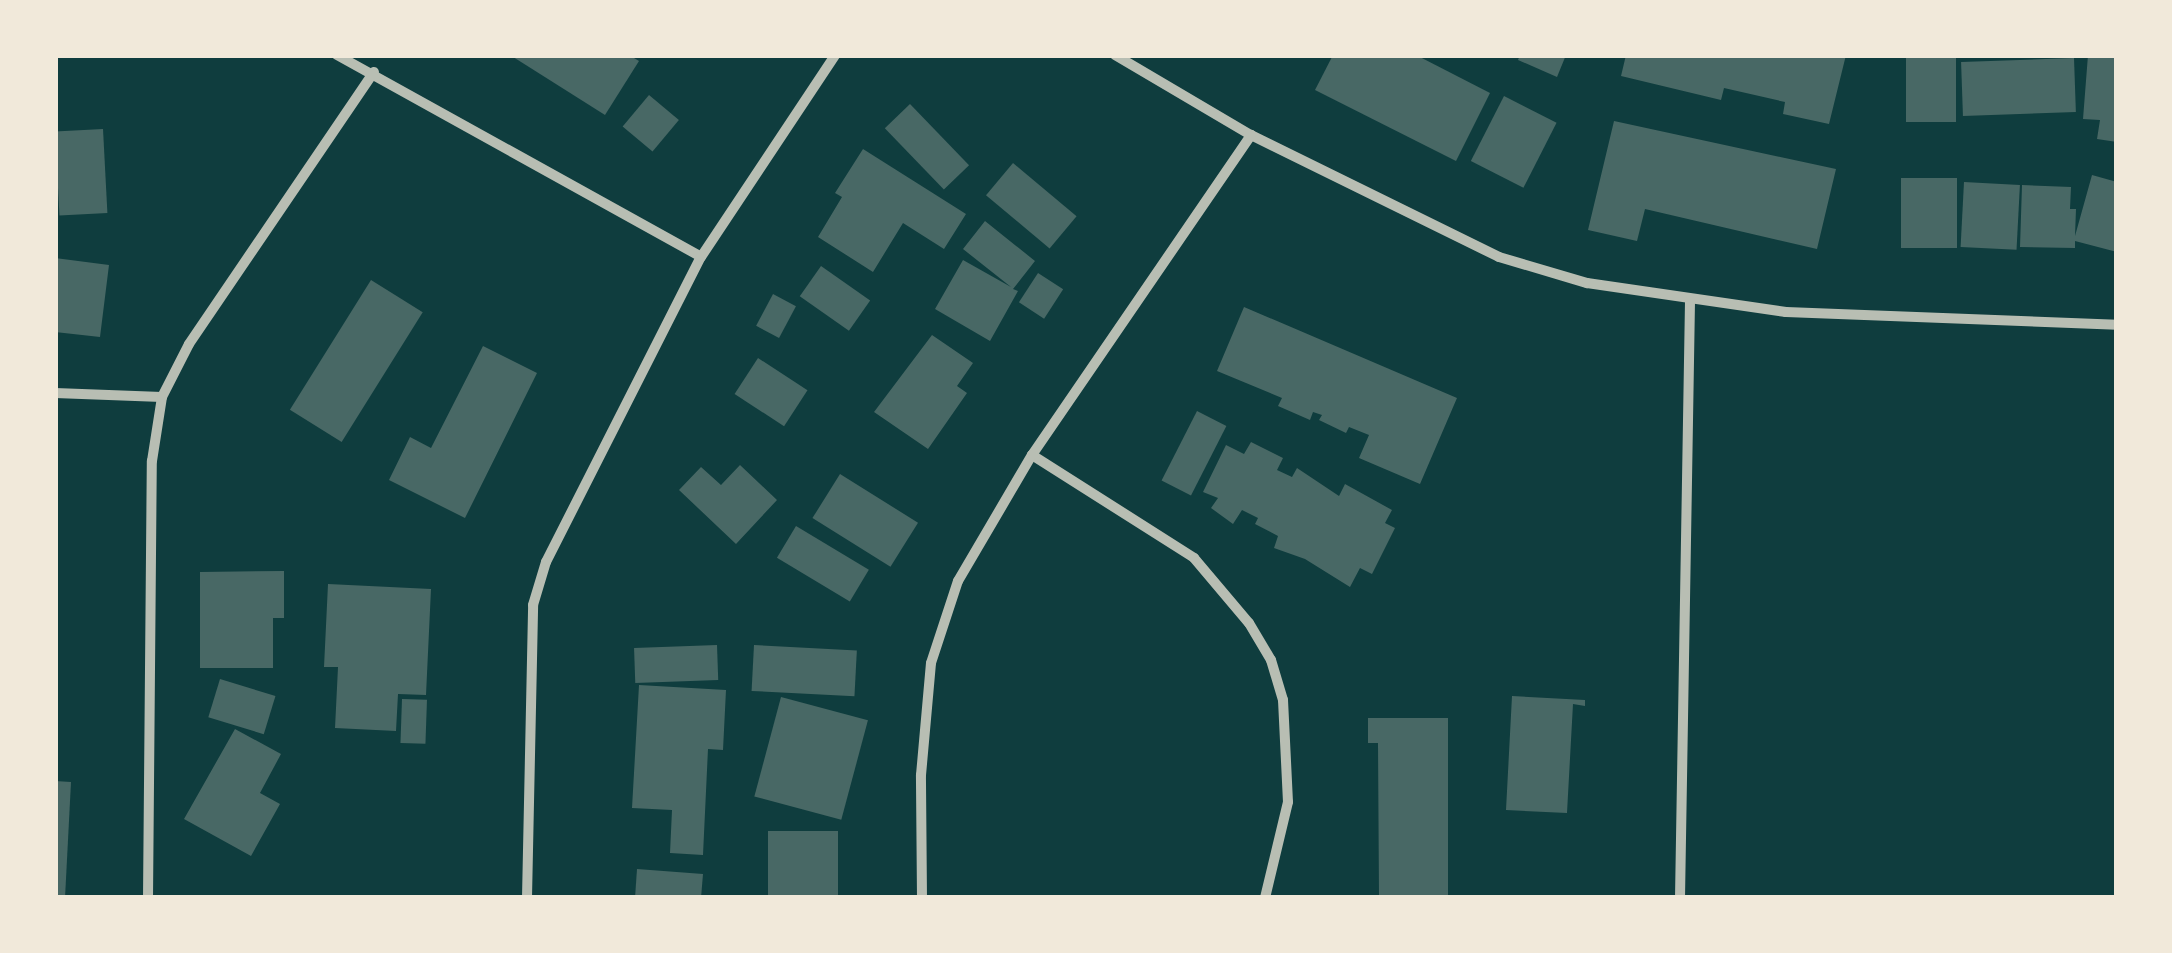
<!DOCTYPE html>
<html>
<head>
<meta charset="utf-8">
<style>
  body { margin:0 }
  #map { position:relative; width:2172px; height:953px; overflow:hidden; background:#0f3d3e; font-family:"Work Sans",sans-serif }
  div>[style] { position:absolute }
  .building>* { inset:0; background:#486865; transform-origin:0 0 }
  .minor>* { height:10px; margin:-5px; padding:0 5px; transform-origin:5px; border-radius:5px; background:#b8beb3 }
  span { translate:-50% -50%; white-space:nowrap; text-align:center; line-height:1.15; -webkit-text-stroke:8px #f1e9da; paint-order:stroke }
  .frame { position:absolute; inset:0; border:58px solid #f1e9da; pointer-events:none }
</style>
</head>
<body>
<div id="map">
  <div class="building">
    <div style="clip-path:polygon(510px 55px,629px 55px,639px 61px,605px 115px)"></div>
    <div style="clip-path:polygon(1333px 55px,1416px 55px,1490px 93px,1456px 161px,1315px 90px)"></div>
    <div style="clip-path:polygon(1520px 55px,1566px 55px,1557px 77px,1518px 60px)"></div>
    <div style="clip-path:polygon(1626px 55px,1846px 55px,1829px 124px,1783px 114px,1785px 102px,1724px 88px,1721px 100px,1621px 76px)"></div>
    <div style="left:1906px;top:55px;width:50px;height:67px"></div>
    <div style="clip-path:polygon(2088px 55px,2117px 55px,2117px 142px,2097px 139px,2100px 120px,2083px 119px)"></div>
    <div style="left:2074px;top:58px;width:54px;height:113px;rotate:88deg"></div>
    <div style="left:649px;top:95px;width:39px;height:41px;rotate:40deg"></div>
    <div style="left:1504px;top:96px;width:59px;height:73px;rotate:27deg"></div>
    <div style="left:910px;top:104px;width:85px;height:35px;rotate:46deg"></div>
    <div style="clip-path:polygon(1614px 121px,1836px 169px,1817px 249px,1645px 209px,1637px 241px,1588px 230px)"></div>
    <div style="left:103px;top:129px;width:84px;height:48px;rotate:87deg"></div>
    <div style="clip-path:polygon(863px 149px,966px 214px,944px 249px,903px 223px,873px 272px,818px 237px,842px 197px,835px 193px)"></div>
    <div style="left:1013px;top:163px;width:83px;height:42px;rotate:40deg"></div>
    <div style="clip-path:polygon(2092px 175px,2117px 182px,2117px 252px,2075px 241px,2075px 248px,2020px 247px,2022px 185px,2071px 187px,2070px 209px,2076px 209px,2075px 236px)"></div>
    <div style="left:1901px;top:178px;width:56px;height:70px"></div>
    <div style="left:1964px;top:182px;width:56px;height:65px;rotate:3deg"></div>
    <div style="clip-path:polygon(985px 221px,1035px 261px,1013px 289px,1018px 291px,990px 341px,935px 309px,963px 260px,1011px 287px,963px 249px)"></div>
    <div style="clip-path:polygon(55px 258px,109px 265px,100px 337px,55px 332px)"></div>
    <div style="left:821px;top:266px;width:60px;height:37px;rotate:35deg"></div>
    <div style="left:1038px;top:273px;width:30px;height:35px;rotate:33deg"></div>
    <div style="left:371px;top:280px;width:61px;height:153px;rotate:32deg"></div>
    <div style="left:773px;top:294px;width:26px;height:36px;rotate:28deg"></div>
    <div style="clip-path:polygon(1244px 307px,1457px 398px,1420px 484px,1359px 458px,1369px 435px,1349px 427px,1346px 433px,1319px 420px,1322px 415px,1313px 412px,1310px 420px,1278px 406px,1282px 398px,1217px 371px)"></div>
    <div style="clip-path:polygon(932px 335px,973px 363px,957px 386px,967px 393px,928px 449px,874px 412px)"></div>
    <div style="clip-path:polygon(483px 346px,537px 373px,465px 518px,389px 480px,410px 437px,431px 448px)"></div>
    <div style="left:758px;top:358px;width:59px;height:43px;rotate:33deg"></div>
    <div style="left:1197px;top:411px;width:33px;height:78px;rotate:27deg"></div>
    <div style="clip-path:polygon(1251px 442px,1283px 458px,1277px 470px,1292px 477px,1297px 468px,1339px 496px,1345px 484px,1392px 510px,1385px 523px,1395px 528px,1372px 574px,1360px 568px,1350px 587px,1305px 559px,1274px 548px,1278px 536px,1255px 524px,1258px 518px,1242px 510px,1233px 524px,1211px 508px,1218px 498px,1203px 492px,1226px 445px,1244px 454px)"></div>
    <div style="clip-path:polygon(740px 465px,777px 500px,736px 544px,679px 490px,701px 467px,721px 485px)"></div>
    <div style="left:840px;top:474px;width:92px;height:52px;rotate:32deg"></div>
    <div style="left:796px;top:526px;width:85px;height:37px;rotate:31deg"></div>
    <div style="clip-path:polygon(284px 571px,284px 618px,273px 618px,273px 668px,200px 668px,200px 572px)"></div>
    <div style="clip-path:polygon(328px 584px,431px 589px,426px 695px,398px 694px,396px 731px,335px 728px,338px 667px,324px 667px)"></div>
    <div style="left:717px;top:645px;width:35px;height:83px;rotate:88deg"></div>
    <div style="left:754px;top:645px;width:103px;height:46px;rotate:3deg"></div>
    <div style="left:220px;top:679px;width:58px;height:40px;rotate:17deg"></div>
    <div style="clip-path:polygon(639px 685px,726px 690px,723px 750px,708px 749px,703px 855px,670px 853px,672px 810px,632px 808px)"></div>
    <div style="clip-path:polygon(1512px 696px,1585px 700px,1585px 706px,1573px 704px,1567px 813px,1506px 810px)"></div>
    <div style="left:781px;top:697px;width:90px;height:103px;rotate:15deg"></div>
    <div style="left:402px;top:699px;width:25px;height:44px;rotate:2deg"></div>
    <div style="clip-path:polygon(1368px 718px,1448px 718px,1448px 898px,1379px 898px,1378px 743px,1368px 743px)"></div>
    <div style="clip-path:polygon(235px 729px,281px 754px,260px 793px,280px 804px,251px 856px,184px 819px)"></div>
    <div style="clip-path:polygon(55px 781px,71px 782px,65px 898px,55px 898px)"></div>
    <div style="left:838px;top:831px;width:67px;height:70px;rotate:90deg"></div>
    <div style="clip-path:polygon(637px 869px,703px 874px,701px 898px,635px 898px)"></div>
  </div>
  <div class="minor">
    <div style="left:337px;top:55px;width:416px;rotate:29deg"></div>
    <div style="left:1115px;top:55px;width:158px;rotate:30.5deg"></div>
    <div style="left:1251px;top:135px;width:276px;rotate:26.2deg"></div>
    <div style="left:1499px;top:257px;width:92px;rotate:16.5deg"></div>
    <div style="left:1587px;top:283px;width:201px;rotate:8.3deg"></div>
    <div style="left:1786px;top:312px;width:331px;rotate:2.2deg"></div>
    <div style="left:55px;top:393px;width:107px;rotate:2.1deg"></div>
    <div style="left:1032px;top:455px;width:192px;rotate:32.4deg"></div>
    <div style="left:1194px;top:558px;width:85px;rotate:49.8deg"></div>
    <div style="left:1249px;top:623px;width:43px;rotate:59.3deg"></div>
    <div style="left:1271px;top:660px;width:42px;rotate:73.3deg"></div>
    <div style="left:1283px;top:700px;width:102px;rotate:87.2deg"></div>
    <div style="left:1288px;top:802px;width:99px;rotate:103.5deg"></div>
    <div style="left:148px;top:898px;width:437px;rotate:-89.5deg"></div>
    <div style="left:152px;top:461px;width:65px;rotate:-81.1deg"></div>
    <div style="left:162px;top:397px;width:59px;rotate:-63deg"></div>
    <div style="left:189px;top:344px;width:329px;rotate:-55.8deg"></div>
    <div style="left:527px;top:898px;width:293px;rotate:-88.8deg"></div>
    <div style="left:533px;top:605px;width:45px;rotate:-73.2deg"></div>
    <div style="left:546px;top:562px;width:342px;rotate:-63.1deg"></div>
    <div style="left:701px;top:257px;width:242px;rotate:-56.4deg"></div>
    <div style="left:922px;top:898px;width:123px;rotate:-90.5deg"></div>
    <div style="left:921px;top:775px;width:112px;rotate:-84.9deg"></div>
    <div style="left:931px;top:663px;width:86px;rotate:-71.8deg"></div>
    <div style="left:958px;top:581px;width:146px;rotate:-59.6deg"></div>
    <div style="left:1032px;top:455px;width:388px;rotate:-55.6deg"></div>
    <div style="left:1680px;top:898px;width:597px;rotate:-89.04deg"></div>
  </div>
  <div class="frame"></div>
</div>
</body>
</html>
